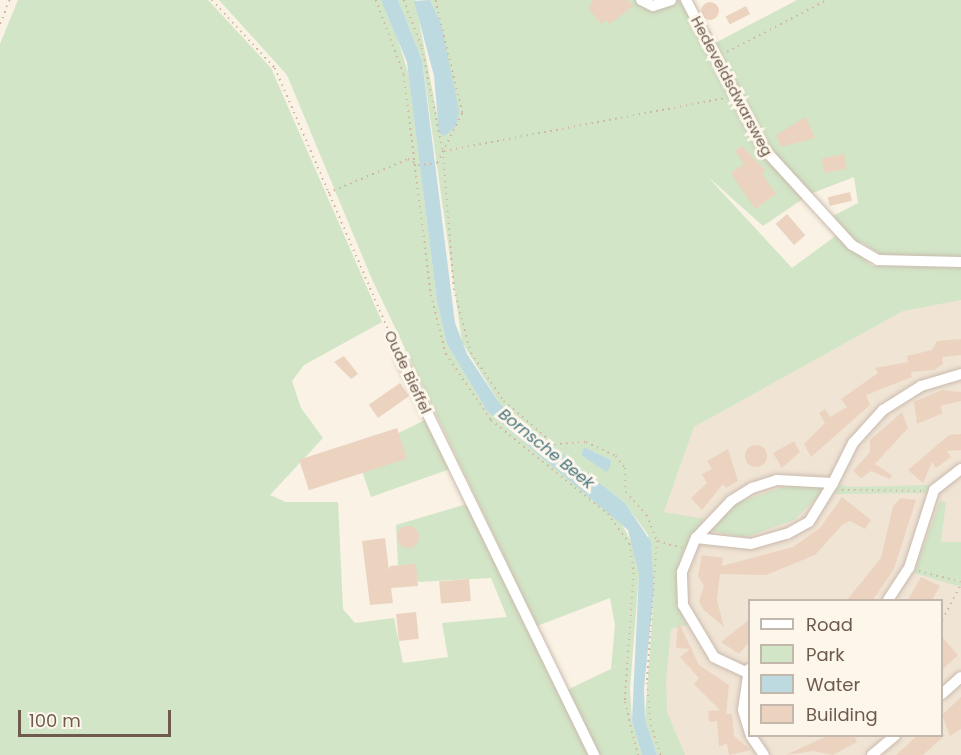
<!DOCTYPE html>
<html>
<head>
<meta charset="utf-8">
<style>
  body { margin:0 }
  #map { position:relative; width:961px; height:755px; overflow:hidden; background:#f9f2e5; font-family:Poppins,sans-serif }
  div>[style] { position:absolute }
  .residential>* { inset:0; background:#f0e4d5 }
  .green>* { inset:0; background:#d2e5c6 }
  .water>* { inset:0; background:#bcdae0 }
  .building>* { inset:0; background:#ebd3c0; transform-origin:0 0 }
  .round { border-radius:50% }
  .path>* { height:1.5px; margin-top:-0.75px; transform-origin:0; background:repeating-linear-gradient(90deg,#d0b6a4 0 1.5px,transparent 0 6px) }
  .roads { filter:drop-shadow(0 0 2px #c9baad) drop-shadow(0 0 2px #c9baad) }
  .minor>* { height:10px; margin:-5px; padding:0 5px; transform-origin:5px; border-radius:5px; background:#fff }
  span { translate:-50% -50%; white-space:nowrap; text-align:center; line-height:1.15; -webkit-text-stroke:6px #fdf6eb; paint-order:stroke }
  .street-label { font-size:15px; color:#6f5b4e }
  .water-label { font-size:16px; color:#4a7580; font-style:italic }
  .legend { position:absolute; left:748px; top:599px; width:195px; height:138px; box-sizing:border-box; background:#fdf6eb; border:2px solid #c4b8ac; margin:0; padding:8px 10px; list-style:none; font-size:18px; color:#6f5b4e }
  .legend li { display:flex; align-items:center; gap:12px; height:30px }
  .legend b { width:30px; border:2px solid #c4b8ac }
  .scale { position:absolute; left:18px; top:710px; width:153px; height:27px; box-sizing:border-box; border:3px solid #6f5b4e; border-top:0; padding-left:8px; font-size:18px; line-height:21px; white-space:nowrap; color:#6f5b4e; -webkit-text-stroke:4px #fdf6eb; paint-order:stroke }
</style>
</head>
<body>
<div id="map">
  <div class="residential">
    <div style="clip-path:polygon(evenodd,938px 300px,961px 300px,961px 755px,675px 755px,656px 666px,664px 512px,694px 427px,903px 311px,938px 300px,750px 600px,942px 600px,942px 736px,750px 736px,750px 600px)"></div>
  </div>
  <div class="green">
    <div style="clip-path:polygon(18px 0,208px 0,271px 68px,382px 322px,304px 365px,292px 381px,301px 408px,323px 438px,270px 495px,286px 502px,338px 502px,343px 609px,355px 623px,394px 618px,403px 663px,448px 657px,442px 623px,507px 617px,491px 578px,418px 582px,414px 566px,398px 565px,396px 525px,467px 504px,589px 755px,0 755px,0 44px)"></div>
    <div style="clip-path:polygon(219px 0,381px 0,390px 16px,409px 75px,437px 301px,447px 344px,487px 411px,618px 517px,635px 549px,639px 574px,630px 688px,632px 721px,642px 755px,598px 755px,567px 690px,611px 669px,615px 625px,610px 598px,537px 626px,371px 277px,287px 75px)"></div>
    <div style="clip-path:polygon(evenodd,398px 0,415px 0,439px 125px,453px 98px,441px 23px,430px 0,691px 0,717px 42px,797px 0,961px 0,961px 258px,886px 258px,861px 242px,851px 247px,872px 266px,961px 267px,961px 300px,903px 311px,694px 427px,664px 512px,704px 519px,683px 552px,680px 610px,687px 625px,671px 629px,666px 680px,667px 712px,685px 755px,657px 755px,645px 719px,654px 591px,648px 535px,625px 503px,500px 404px,462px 342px,422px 60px,398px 0,707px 176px,763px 226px,810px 194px,854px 177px,858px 203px,831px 217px,845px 229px,792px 268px,707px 176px,398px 0,584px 447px,611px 460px,606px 471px,581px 455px,584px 447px)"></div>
    <div style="clip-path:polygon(427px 419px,450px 469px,371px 497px,356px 454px)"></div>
    <div style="clip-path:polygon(795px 483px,819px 486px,822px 493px,794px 520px,746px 537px,711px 531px,736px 503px)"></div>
    <div style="clip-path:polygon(839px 485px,851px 487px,931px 485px,926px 493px,835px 494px)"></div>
    <div style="clip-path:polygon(940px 501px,946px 502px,941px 542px,961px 542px,961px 587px,914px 573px)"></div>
  </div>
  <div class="water">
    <div style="clip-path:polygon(381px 0,398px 0,422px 60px,455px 323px,467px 354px,500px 404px,625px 503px,651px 542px,654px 591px,644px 688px,645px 719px,657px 755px,642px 755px,632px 721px,639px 574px,628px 530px,487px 411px,447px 344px,437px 301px,407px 62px)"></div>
    <div style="clip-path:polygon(430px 0,441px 23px,459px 111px,456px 126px,445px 136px,439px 133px,434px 76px,414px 1px)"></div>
    <div style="clip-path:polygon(584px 447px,611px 460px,610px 468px,606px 472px,581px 455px)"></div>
  </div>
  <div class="building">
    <div style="clip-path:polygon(592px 0,628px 0,633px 6px,610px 24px,606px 20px,601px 24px,589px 9px)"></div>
    <div class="round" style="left:701px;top:2px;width:18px;height:18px"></div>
    <div style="left:746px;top:6px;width:9px;height:23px;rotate:63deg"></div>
    <div style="clip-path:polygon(806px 117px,815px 138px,781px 147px,776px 135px)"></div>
    <div style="clip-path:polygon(742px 146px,766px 171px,762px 174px,776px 194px,755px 209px,731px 173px,744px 164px,735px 151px)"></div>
    <div style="left:844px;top:154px;width:15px;height:23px;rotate:79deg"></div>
    <div style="left:850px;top:192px;width:9px;height:23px;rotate:77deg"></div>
    <div style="left:787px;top:214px;width:28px;height:15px;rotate:49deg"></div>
    <div style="clip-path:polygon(961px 339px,961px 355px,942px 357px,943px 364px,934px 370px,911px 372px,912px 377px,866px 395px,870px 405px,811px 457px,804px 444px,825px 423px,819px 413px,825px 409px,830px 417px,847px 407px,841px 399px,878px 373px,875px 368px,908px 362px,907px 356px,932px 350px,937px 341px)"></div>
    <div style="clip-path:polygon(344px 356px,358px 374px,351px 379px,334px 362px)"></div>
    <div style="left:400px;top:383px;width:16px;height:38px;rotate:55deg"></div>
    <div style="clip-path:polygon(942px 390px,961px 392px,961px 401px,940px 406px,943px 413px,917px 424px,914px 402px)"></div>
    <div style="clip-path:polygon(902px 412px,908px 428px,875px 464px,892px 475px,890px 479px,871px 471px,861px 478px,853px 471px,870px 452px,870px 440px)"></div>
    <div style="left:397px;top:428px;width:32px;height:103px;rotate:72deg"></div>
    <div style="clip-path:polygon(961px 434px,961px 450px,947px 451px,951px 457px,936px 468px,932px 462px,923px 483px,908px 470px,949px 435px)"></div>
    <div style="clip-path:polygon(794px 441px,800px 452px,782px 468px,773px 453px)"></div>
    <div class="round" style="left:745px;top:445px;width:22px;height:22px"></div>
    <div style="clip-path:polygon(728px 449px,738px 481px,726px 488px,723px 484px,702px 510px,691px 498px,707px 483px,702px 474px,712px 469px,707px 461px)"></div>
    <div style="clip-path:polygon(842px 497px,871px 520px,865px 529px,850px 521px,843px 524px,815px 555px,766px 575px,720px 574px,717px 600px,724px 627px,703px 609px,699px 601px,704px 586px,698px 576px,702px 555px,723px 558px,722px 566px,793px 547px,820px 528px)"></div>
    <div style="clip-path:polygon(901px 498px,916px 500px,894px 569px,873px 600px,847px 600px,881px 558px,893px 506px)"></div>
    <div class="round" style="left:397px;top:526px;width:22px;height:22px"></div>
    <div style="clip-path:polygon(385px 538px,389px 570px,390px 566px,416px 564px,418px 586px,391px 588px,393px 603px,370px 605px,362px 541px)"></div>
    <div style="clip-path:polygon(921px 577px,940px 586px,932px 600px,908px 600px)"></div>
    <div style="left:469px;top:579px;width:22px;height:30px;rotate:85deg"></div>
    <div style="left:416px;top:612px;width:27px;height:20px;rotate:84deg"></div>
    <div style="clip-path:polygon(750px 619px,750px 641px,739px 654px,721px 642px)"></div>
    <div style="clip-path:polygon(678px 621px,699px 665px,729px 685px,726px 714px,732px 714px,734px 736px,751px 750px,729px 755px,727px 743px,719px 747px,717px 721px,709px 722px,708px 711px,720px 710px,694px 684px,699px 678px,680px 657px,690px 649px,676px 648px)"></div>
    <div style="clip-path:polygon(942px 637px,958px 655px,942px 670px)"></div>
    <div style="clip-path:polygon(961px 697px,961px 729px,950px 736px,942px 715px)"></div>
    <div style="clip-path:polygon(829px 735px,854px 735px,857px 742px,833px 755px,813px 751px,786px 755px)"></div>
    <div style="clip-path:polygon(918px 735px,945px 735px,923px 755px,896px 755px)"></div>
  </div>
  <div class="path">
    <div style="left:212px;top:0;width:93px;rotate:47.2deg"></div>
    <div style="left:275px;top:68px;width:305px;rotate:66.6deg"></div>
    <div style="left:376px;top:0;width:80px;rotate:69.5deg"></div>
    <div style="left:404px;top:75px;width:222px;rotate:83deg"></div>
    <div style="left:431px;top:295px;width:61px;rotate:75.7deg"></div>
    <div style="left:446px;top:354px;width:80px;rotate:55.7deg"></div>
    <div style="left:491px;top:420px;width:150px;rotate:38.8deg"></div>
    <div style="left:608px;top:514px;width:37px;rotate:54deg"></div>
    <div style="left:630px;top:544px;width:29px;rotate:82deg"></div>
    <div style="left:634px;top:573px;width:129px;rotate:94deg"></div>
    <div style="left:625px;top:702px;width:55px;rotate:76.2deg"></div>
    <div style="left:404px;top:0;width:51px;rotate:69.4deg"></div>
    <div style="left:422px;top:48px;width:105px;rotate:78.5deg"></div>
    <div style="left:443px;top:151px;width:138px;rotate:85.4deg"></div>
    <div style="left:454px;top:289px;width:66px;rotate:75.1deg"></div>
    <div style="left:471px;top:353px;width:58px;rotate:55.5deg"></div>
    <div style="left:504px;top:401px;width:66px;rotate:40.7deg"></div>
    <div style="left:554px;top:444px;width:32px;rotate:-4deg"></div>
    <div style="left:586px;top:442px;width:33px;rotate:25deg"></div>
    <div style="left:616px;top:456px;width:15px;rotate:53deg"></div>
    <div style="left:625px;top:468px;width:24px;rotate:88deg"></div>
    <div style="left:626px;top:492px;width:31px;rotate:48deg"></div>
    <div style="left:647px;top:515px;width:28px;rotate:69deg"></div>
    <div style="left:657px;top:541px;width:142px;rotate:94deg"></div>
    <div style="left:647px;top:683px;width:42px;rotate:84.6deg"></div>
    <div style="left:651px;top:725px;width:32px;rotate:72deg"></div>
    <div style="left:0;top:24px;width:26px;rotate:-69deg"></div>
    <div style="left:727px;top:52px;width:113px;rotate:-27.5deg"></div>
    <div style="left:444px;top:151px;width:286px;rotate:-10.7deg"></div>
    <div style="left:418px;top:165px;width:19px;rotate:-6deg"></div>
    <div style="left:437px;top:163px;width:56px;rotate:-63.4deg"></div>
    <div style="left:462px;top:113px;width:116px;rotate:-103.4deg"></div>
    <div style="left:328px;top:193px;width:87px;rotate:-23deg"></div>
    <div style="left:408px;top:159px;width:9px;rotate:32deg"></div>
    <div style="left:842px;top:490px;width:82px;rotate:0.7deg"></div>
    <div style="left:658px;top:541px;width:25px;rotate:16deg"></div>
    <div style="left:919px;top:571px;width:43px;rotate:14.7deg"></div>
    <div style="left:942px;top:620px;width:41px;rotate:-62.2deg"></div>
  </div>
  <div class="roads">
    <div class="minor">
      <div style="left:641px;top:0;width:13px;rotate:27deg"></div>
      <div style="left:653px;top:6px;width:19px;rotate:-18deg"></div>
      <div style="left:686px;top:0;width:168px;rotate:62.4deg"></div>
      <div style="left:764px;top:149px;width:130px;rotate:47.5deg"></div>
      <div style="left:852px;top:245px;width:30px;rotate:30deg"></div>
      <div style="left:878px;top:260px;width:83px;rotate:1.4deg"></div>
      <div style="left:401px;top:359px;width:441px;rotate:64deg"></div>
      <div style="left:696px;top:538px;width:55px;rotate:6.2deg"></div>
      <div style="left:751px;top:544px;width:37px;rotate:-16deg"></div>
      <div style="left:787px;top:534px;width:25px;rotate:-29deg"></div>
      <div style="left:809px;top:522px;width:46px;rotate:-58.4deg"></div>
      <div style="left:888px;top:600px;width:38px;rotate:-57deg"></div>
      <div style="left:909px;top:568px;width:82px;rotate:-72.2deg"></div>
      <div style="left:934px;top:490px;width:34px;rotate:-38deg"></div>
      <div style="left:749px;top:669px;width:41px;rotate:98.3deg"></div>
      <div style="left:743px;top:710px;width:24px;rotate:73deg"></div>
      <div style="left:750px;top:674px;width:40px;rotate:-155deg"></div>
      <div style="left:714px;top:657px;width:61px;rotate:-120.8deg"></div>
      <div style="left:683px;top:605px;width:33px;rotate:-92deg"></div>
      <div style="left:682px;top:572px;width:37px;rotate:-68deg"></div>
      <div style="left:696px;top:538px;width:51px;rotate:-46.6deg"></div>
      <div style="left:731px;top:501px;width:25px;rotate:-32deg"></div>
      <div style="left:752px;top:488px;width:26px;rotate:-18deg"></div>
      <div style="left:777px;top:480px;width:56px;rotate:3.1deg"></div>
      <div style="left:833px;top:483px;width:45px;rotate:-63.4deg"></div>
      <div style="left:853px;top:443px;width:45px;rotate:-47.7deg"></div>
      <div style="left:883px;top:410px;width:45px;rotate:-32.3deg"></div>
      <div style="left:921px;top:386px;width:42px;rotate:-16.7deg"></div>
      <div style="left:942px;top:694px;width:25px;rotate:-42deg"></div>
      <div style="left:751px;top:736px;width:23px;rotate:56deg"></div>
      <div style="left:872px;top:755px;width:30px;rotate:-40deg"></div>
    </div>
  </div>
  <div class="street-label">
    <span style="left:732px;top:86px;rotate:62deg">Hedeveldsdwarsweg</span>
    <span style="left:408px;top:372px;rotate:65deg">Oude Bieffel</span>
  </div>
  <div class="water-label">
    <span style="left:546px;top:449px;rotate:39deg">Bornsche Beek</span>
  </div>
  <ul class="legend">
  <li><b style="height:8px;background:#fff"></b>Road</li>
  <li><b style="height:16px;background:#d2e5c6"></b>Park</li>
  <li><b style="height:16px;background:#bcdae0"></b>Water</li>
  <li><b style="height:16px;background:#ebd3c0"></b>Building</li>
  </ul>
  <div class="scale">100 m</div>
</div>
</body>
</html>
